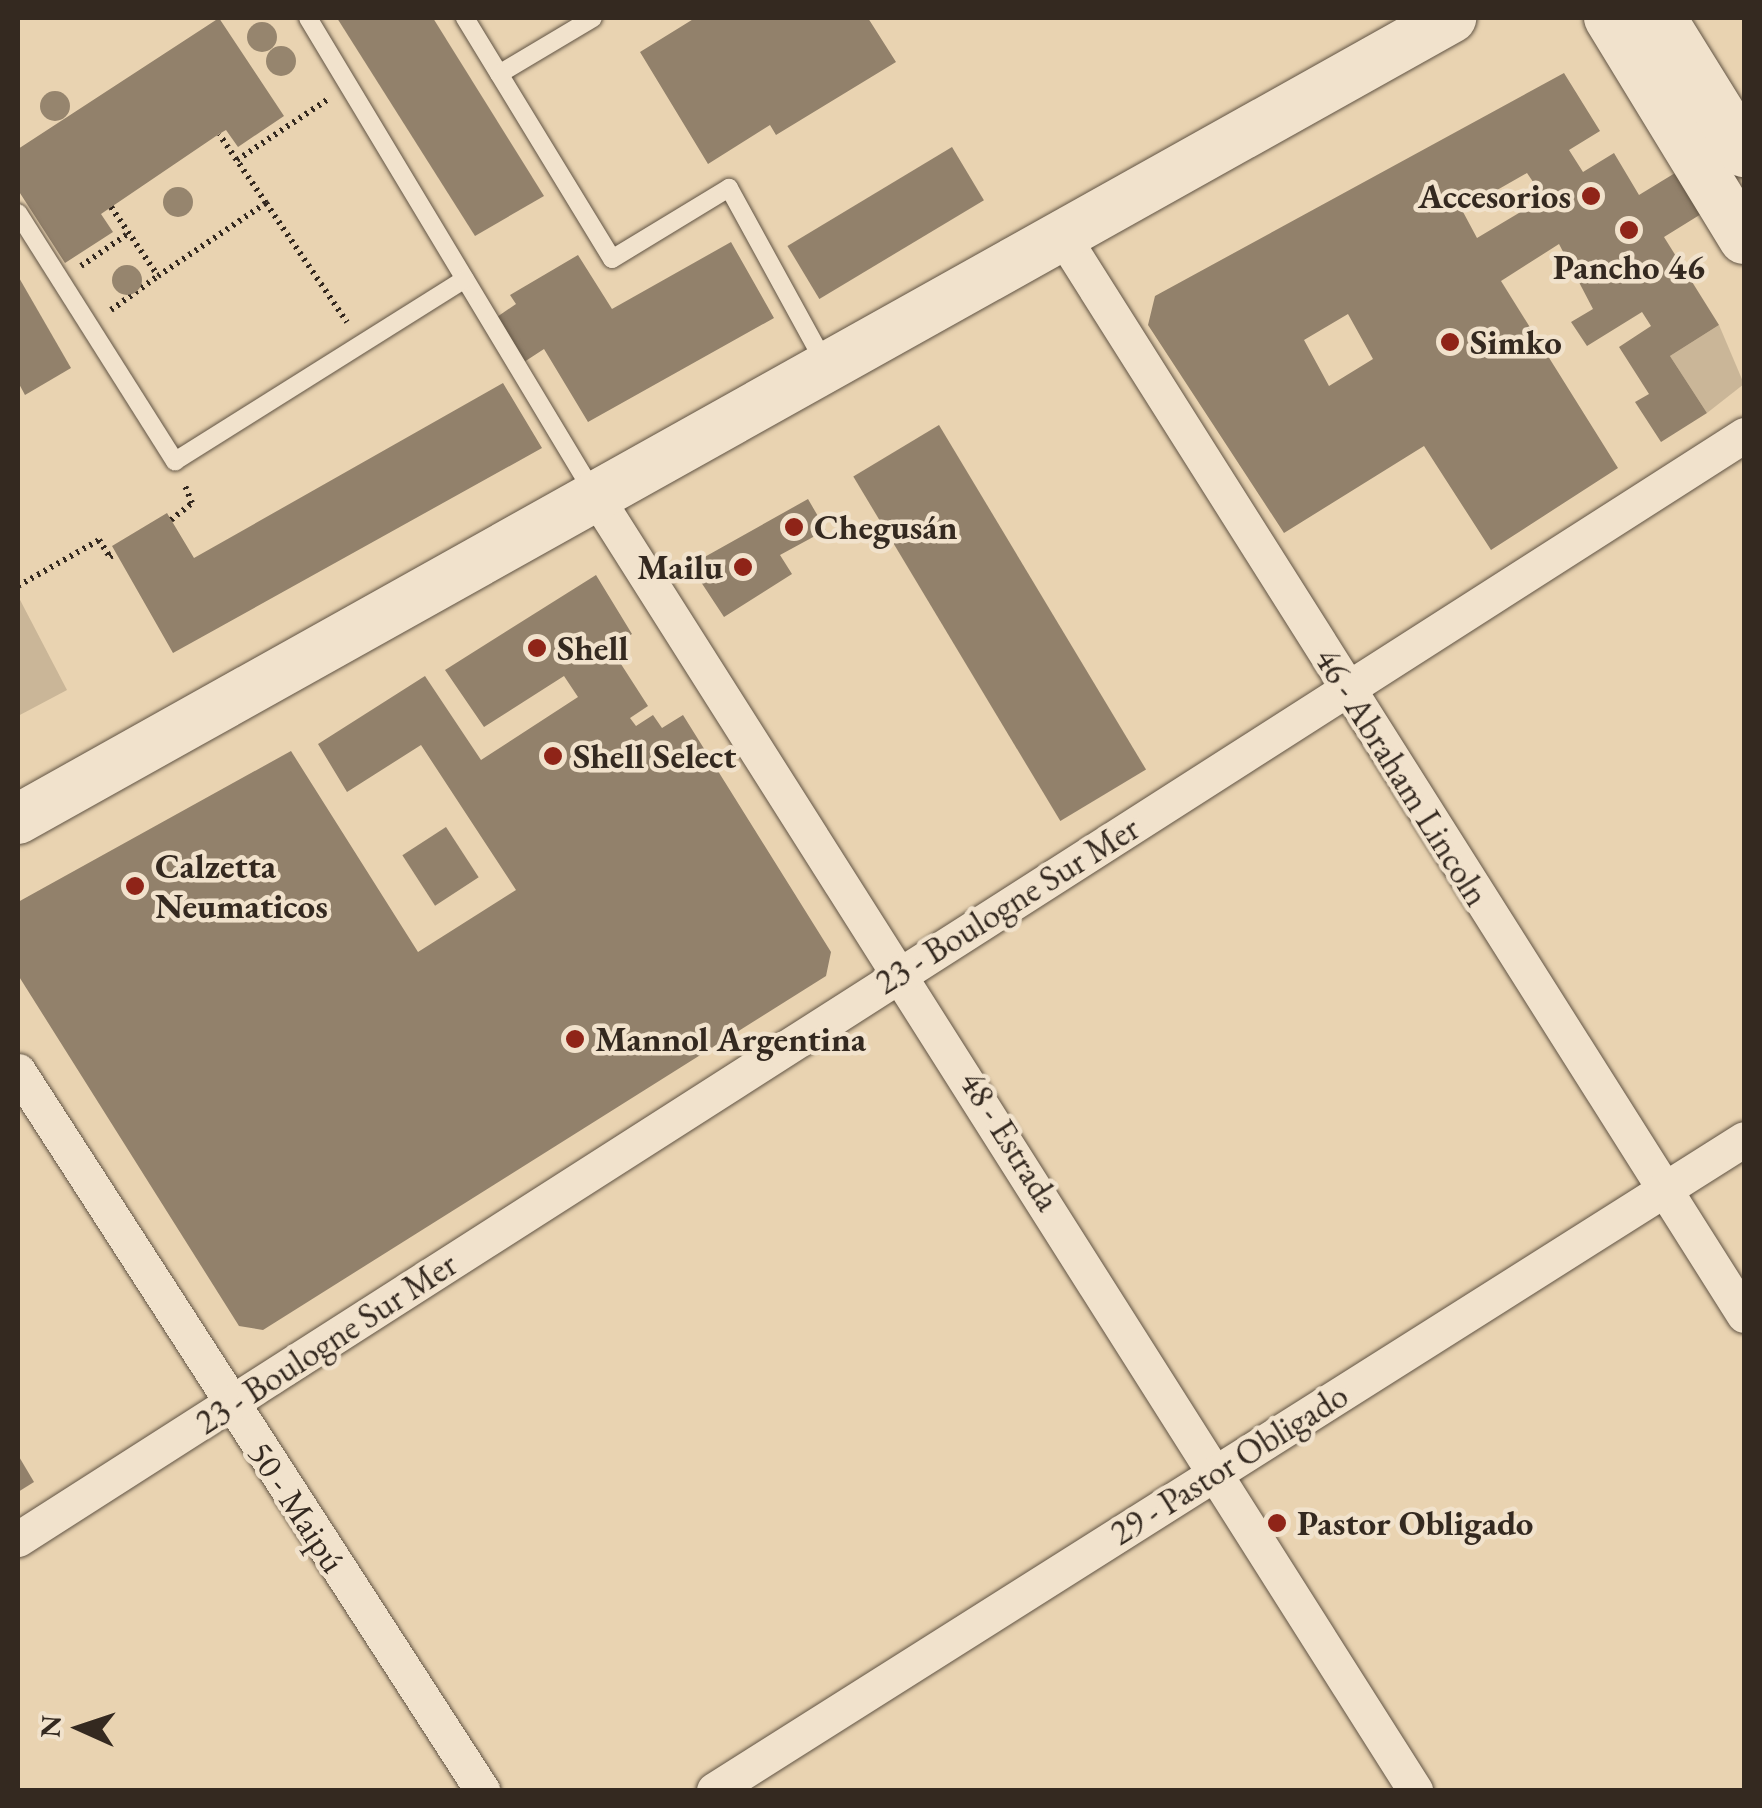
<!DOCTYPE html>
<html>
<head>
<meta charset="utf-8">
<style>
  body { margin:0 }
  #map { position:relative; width:1762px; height:1808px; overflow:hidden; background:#e9d3b1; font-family:"EB Garamond",serif }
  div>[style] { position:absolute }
  .green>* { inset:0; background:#cab698 }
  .building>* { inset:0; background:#92816b; transform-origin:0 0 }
  .path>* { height:6px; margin-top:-3px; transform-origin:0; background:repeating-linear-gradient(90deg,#342920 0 2.5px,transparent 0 7.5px) }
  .roads { filter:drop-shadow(0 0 2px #615444) drop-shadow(0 0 2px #615444) }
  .lane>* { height:18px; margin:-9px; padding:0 9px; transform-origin:9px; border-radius:9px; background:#f1e2cc }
  .street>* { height:35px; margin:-17.5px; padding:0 17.5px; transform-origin:17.5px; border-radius:17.5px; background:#f1e2cc }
  .secondary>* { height:50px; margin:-25px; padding:0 25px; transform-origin:25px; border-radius:25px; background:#f1e2cc }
  .trees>* { width:30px; height:30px; margin:-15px; border-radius:50%; background:#96856e }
  .dots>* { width:28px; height:28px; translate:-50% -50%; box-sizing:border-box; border:5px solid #f1e2cc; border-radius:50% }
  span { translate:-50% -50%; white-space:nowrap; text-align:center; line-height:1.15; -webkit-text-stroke:9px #f1e2cc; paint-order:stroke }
  .poi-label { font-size:35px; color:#342920; font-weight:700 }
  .right { translate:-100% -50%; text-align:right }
  .left { translate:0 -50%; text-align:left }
  .street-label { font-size:35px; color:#342920 }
  .frame { position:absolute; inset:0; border:20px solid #342920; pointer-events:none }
  .north { position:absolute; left:30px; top:1678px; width:100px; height:100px; -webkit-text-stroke:8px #f1e2cc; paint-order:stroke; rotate:273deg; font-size:28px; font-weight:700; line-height:40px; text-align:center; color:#342920 }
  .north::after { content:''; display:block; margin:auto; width:35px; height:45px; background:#342920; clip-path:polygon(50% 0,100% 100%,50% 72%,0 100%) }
</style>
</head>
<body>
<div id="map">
  <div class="green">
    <div style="clip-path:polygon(1719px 325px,1744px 384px,1707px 413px,1670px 356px)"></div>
    <div style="clip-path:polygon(18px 596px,67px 690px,18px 716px)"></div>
  </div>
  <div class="building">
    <div style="clip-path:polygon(219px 18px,284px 116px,238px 147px,226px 130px,219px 134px,101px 214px,113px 232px,65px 263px,18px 190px,18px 149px)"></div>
    <div style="clip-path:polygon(337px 18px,433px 18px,544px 196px,475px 236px)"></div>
    <div style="clip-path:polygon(695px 18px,868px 18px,896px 62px,776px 135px,770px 125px,708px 164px,640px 52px)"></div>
    <div style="clip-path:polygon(evenodd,1564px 73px,1600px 131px,1569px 150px,1583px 172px,1614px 153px,1639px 195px,1680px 170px,1706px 211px,1664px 237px,1719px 325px,1670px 356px,1707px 413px,1661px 442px,1635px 402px,1649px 394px,1619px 347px,1651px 326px,1642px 312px,1587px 346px,1571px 322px,1593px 309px,1559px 244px,1501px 281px,1618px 468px,1491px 550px,1424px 446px,1284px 533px,1148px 325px,1155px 296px,1564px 73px,1527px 173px,1544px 198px,1477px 238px,1462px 210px,1527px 173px,1564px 73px,1348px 314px,1373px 359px,1329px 386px,1304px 340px,1348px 314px)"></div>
    <div style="left:952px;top:147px;width:62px;height:192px;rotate:59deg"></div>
    <div style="clip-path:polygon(731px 242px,774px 318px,588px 422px,544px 349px,521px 364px,494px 319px,516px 304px,510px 295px,578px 255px,612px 309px)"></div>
    <div style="clip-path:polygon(18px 276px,71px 368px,25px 395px,18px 382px)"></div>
    <div style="clip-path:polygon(503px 383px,542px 448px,173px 653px,112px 546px,167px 513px,194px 558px)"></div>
    <div style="left:939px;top:425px;width:402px;height:100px;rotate:59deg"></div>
    <div style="clip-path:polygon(808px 499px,826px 530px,780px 555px,792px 574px,724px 617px,697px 576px,701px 559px)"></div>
    <div style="clip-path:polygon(596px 575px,632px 634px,610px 647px,648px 706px,630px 718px,636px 726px,653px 715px,662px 728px,683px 715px,831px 952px,826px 976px,263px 1330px,239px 1326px,18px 975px,18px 902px,291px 751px,418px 952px,516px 890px,421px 745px,347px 792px,318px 744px,425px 676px,481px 760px,578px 697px,564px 676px,484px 727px,445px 670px)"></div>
    <div style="left:446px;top:827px;width:60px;height:52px;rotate:57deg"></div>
    <div style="clip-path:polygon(18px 1455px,34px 1482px,18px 1492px)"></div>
  </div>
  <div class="path">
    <div style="left:237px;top:160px;width:108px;rotate:-33.7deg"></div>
    <div style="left:266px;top:203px;width:144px;rotate:55.8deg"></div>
    <div style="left:111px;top:207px;width:83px;rotate:55.7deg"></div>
    <div style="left:158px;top:276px;width:130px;rotate:-34.1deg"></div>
    <div style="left:266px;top:203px;width:83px;rotate:-124.3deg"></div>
    <div style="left:81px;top:266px;width:58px;rotate:-34.5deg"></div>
    <div style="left:111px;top:310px;width:58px;rotate:-35.9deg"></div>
    <div style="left:171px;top:520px;width:27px;rotate:-39deg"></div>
    <div style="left:192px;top:503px;width:18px;rotate:-112deg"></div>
    <div style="left:18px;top:586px;width:93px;rotate:-29.6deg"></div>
    <div style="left:99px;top:540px;width:20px;rotate:57deg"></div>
    <div style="left:110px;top:557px;width:7px;rotate:-34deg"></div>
  </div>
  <div class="roads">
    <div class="lane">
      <div style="left:308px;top:18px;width:553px;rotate:58.98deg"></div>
      <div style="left:465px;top:18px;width:282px;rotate:58.6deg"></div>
      <div style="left:612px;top:259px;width:137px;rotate:-31.3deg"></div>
      <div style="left:729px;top:188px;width:200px;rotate:61.3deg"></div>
      <div style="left:499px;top:74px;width:109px;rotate:-30.8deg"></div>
      <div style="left:18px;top:213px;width:294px;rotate:57.7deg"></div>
      <div style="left:175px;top:461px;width:342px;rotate:-32.1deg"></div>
    </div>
    <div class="street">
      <div style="left:1063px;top:237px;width:1275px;rotate:57.72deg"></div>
      <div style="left:596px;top:497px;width:1531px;rotate:57.65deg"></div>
      <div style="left:18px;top:1071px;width:856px;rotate:57.16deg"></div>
      <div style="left:18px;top:1539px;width:2049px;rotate:-32.6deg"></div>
      <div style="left:714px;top:1790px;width:1218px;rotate:-32.29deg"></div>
    </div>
    <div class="secondary">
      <div style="left:1609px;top:18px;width:259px;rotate:58.6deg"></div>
      <div style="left:1661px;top:18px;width:158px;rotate:58.2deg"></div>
      <div style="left:18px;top:819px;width:1642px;rotate:-29.2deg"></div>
    </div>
  </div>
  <div class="trees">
    <div style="left:262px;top:37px"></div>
    <div style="left:281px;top:61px"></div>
    <div style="left:55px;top:106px"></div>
    <div style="left:178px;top:202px"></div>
    <div style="left:127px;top:280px"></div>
  </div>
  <div class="dots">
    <div style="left:1591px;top:196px;background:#8f2418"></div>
    <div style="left:1629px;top:230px;background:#8f2418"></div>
    <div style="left:1450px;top:342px;background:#8f2418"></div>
    <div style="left:794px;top:527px;background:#8f2418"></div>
    <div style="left:743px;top:567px;background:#8f2418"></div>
    <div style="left:537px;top:648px;background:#8f2418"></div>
    <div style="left:553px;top:756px;background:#8f2418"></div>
    <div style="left:135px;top:886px;background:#8f2418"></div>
    <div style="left:575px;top:1039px;background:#8f2418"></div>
    <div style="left:1277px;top:1523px;background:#8f2418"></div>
  </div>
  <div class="poi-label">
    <span class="right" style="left:1571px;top:196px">Accesorios</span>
    <span style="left:1629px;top:267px">Pancho 46</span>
    <span class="left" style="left:1470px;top:342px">Simko</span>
    <span class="left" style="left:814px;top:527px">Chegusán</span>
    <span class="right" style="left:723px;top:567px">Mailu</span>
    <span class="left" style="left:557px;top:648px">Shell</span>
    <span class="left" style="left:573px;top:756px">Shell Select</span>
    <span class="left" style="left:155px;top:886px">Calzetta<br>Neumaticos</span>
    <span class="left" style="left:595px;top:1039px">Mannol Argentina</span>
    <span class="left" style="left:1297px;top:1523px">Pastor Obligado</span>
  </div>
  <div class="street-label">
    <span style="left:1402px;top:777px;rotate:58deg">46 - Abraham Lincoln</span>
    <span style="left:1007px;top:905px;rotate:-32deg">23 - Boulogne Sur Mer</span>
    <span style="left:1010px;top:1141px;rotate:58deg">48 - Estrada</span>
    <span style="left:326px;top:1343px;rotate:-33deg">23 - Boulogne Sur Mer</span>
    <span style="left:1229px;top:1464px;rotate:-32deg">29 - Pastor Obligado</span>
    <span style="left:297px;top:1507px;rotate:57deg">50 - Maipú</span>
  </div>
  <div class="frame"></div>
  <div class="north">N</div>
</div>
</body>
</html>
